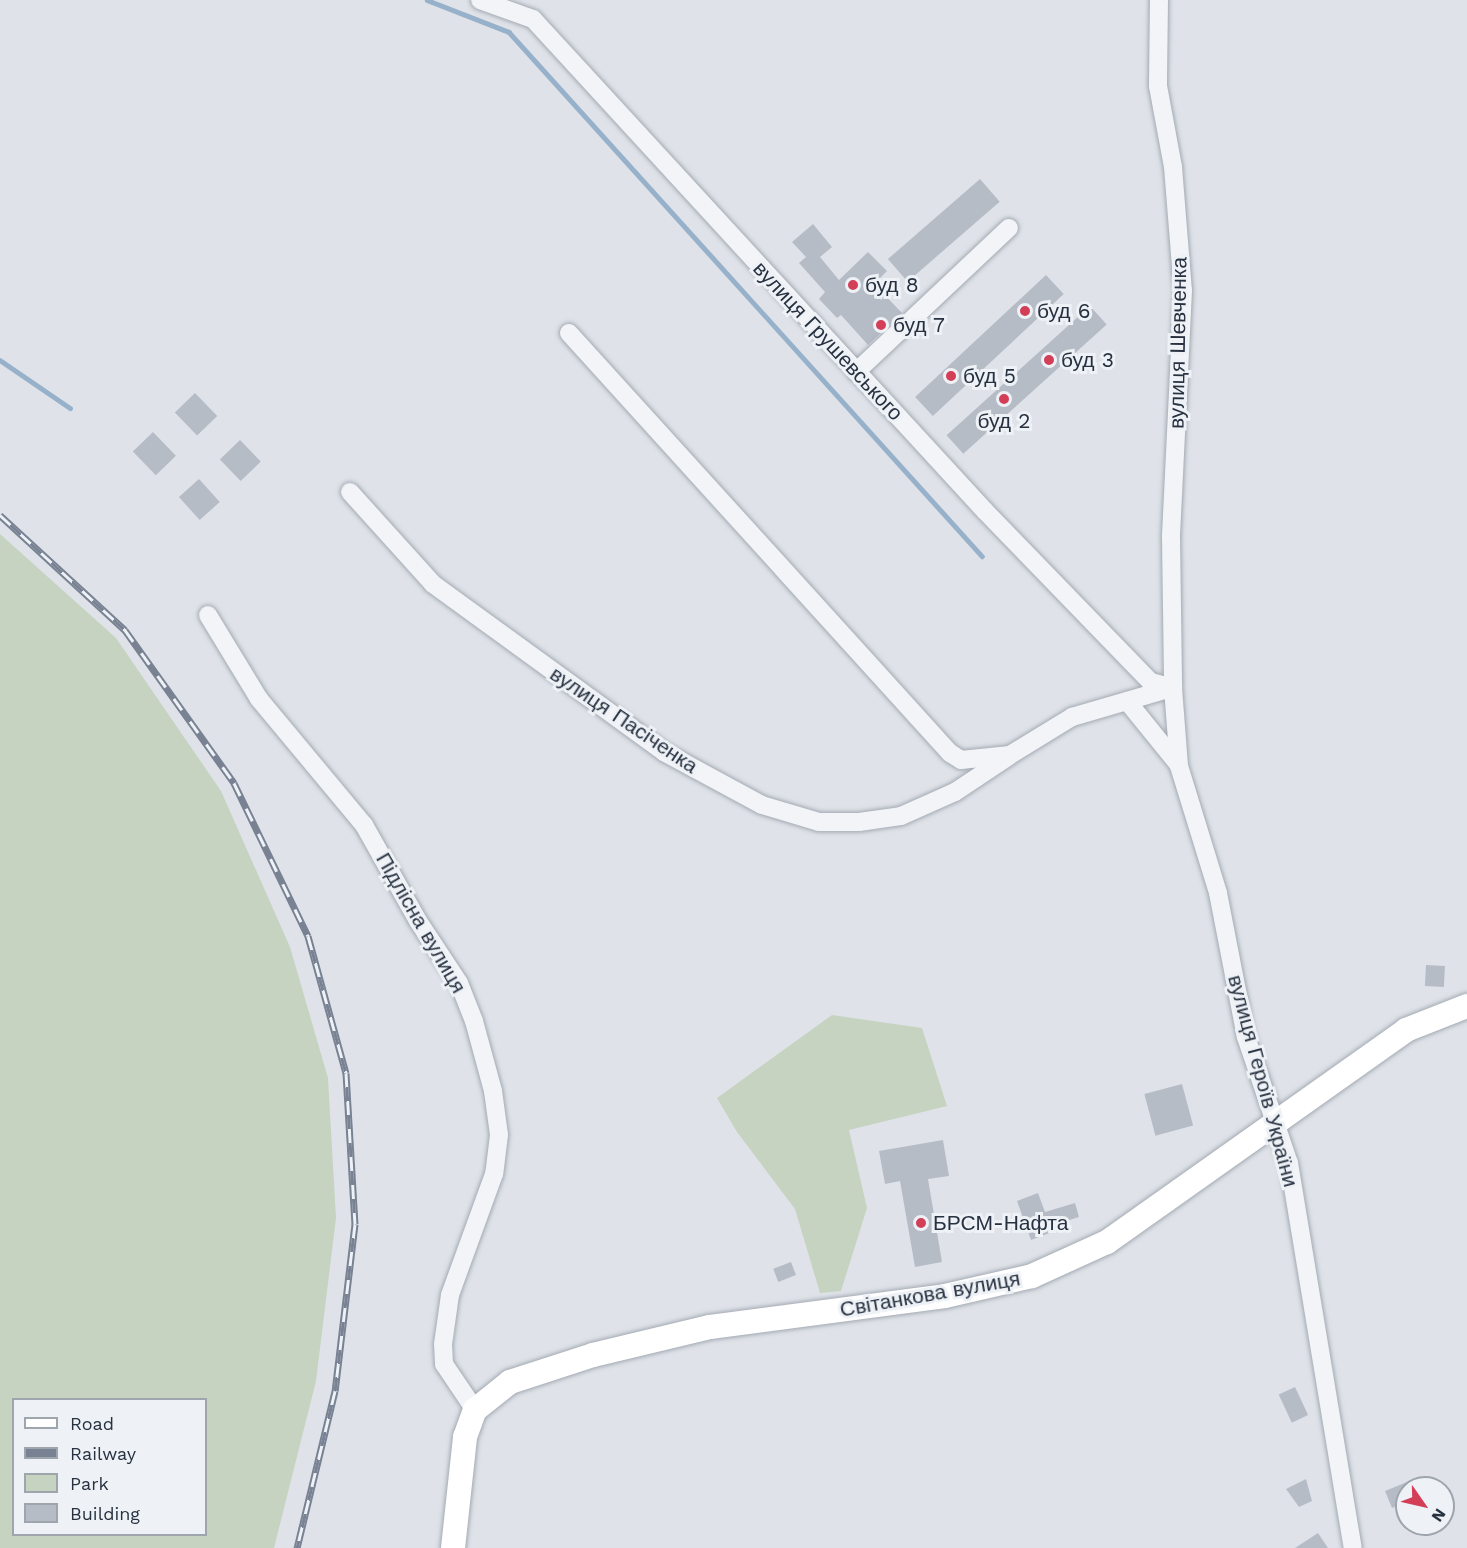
<!DOCTYPE html>
<html>
<head>
<meta charset="utf-8">
<style>
  body { margin:0 }
  #map { position:relative; width:1467px; height:1548px; overflow:hidden; background:#dfe3e9; font-family:"Work Sans",sans-serif }
  div>[style] { position:absolute }
  .green>* { inset:0; background:#c5d3c0 }
  .stream>* { height:4.5px; margin:-2.25px; padding:0 2.25px; transform-origin:2.25px; border-radius:2.25px; background:#98b1ca }
  .building>* { inset:0; background:#b6bcc6; transform-origin:0 0 }
  .roads { filter:drop-shadow(0 0 2px #a4aab3) drop-shadow(0 0 2px #a4aab3) }
  .minor>* { height:18px; margin:-9px; padding:0 9px; transform-origin:9px; border-radius:9px; background:#f2f4f7 }
  .major>* { height:24px; margin:-12px; padding:0 12px; transform-origin:12px; border-radius:12px; background:#fff }
  .rail>* { height:7px; margin-top:-3.5px; transform-origin:0; background:repeating-linear-gradient(90deg,#eef2f6 0 14px,#788293 0 28px); box-sizing:border-box; border-block:2px solid #788293 }
  .dots>* { width:16px; height:16px; translate:-50% -50%; box-sizing:border-box; border:3px solid #eef2f6; border-radius:50% }
  span { translate:-50% -50%; white-space:nowrap; text-align:center; line-height:1.15; -webkit-text-stroke:6px #eef2f6; paint-order:stroke }
  .poi-label { font-size:21px; color:#273140 }
  .left { translate:0 -50%; text-align:left }
  .street-label { font-size:21px; color:#273140 }
  .legend { position:absolute; left:12px; top:1398px; width:195px; height:138px; box-sizing:border-box; background:#eef2f6; border:2px solid #9ea5ad; margin:0; padding:8px 10px; list-style:none; font-size:18px; color:#273140 }
  .legend li { display:flex; align-items:center; gap:12px; height:30px }
  .legend b { width:30px; border:2px solid #9ea5ad }
  .north { position:absolute; left:1395px; top:1476px; width:60px; height:60px; box-sizing:border-box; background:#eef2f6; border:2px solid #9ea5ad; border-radius:50%; rotate:124deg; font-size:16px; font-weight:700; line-height:24px; text-align:center; color:#273140 }
  .north::after { content:''; display:block; margin:auto; width:21px; height:27px; background:#d23f57; clip-path:polygon(50% 0,100% 100%,50% 72%,0 100%) }
</style>
</head>
<body>
<div id="map">
  <div class="green">
    <div style="clip-path:polygon(evenodd,0 534px,116px 638px,221px 791px,290px 947px,328px 1078px,336px 1218px,316px 1381px,274px 1548px,0 1548px,0 534px,14px 1400px,206px 1400px,206px 1534px,14px 1534px,14px 1400px)"></div>
    <div style="clip-path:polygon(832px 1015px,922px 1028px,947px 1106px,849px 1130px,867px 1208px,841px 1291px,820px 1293px,795px 1209px,737px 1132px,717px 1098px)"></div>
  </div>
  <div class="stream">
    <div style="left:427px;top:0;width:88px;rotate:21.3deg"></div>
    <div style="left:509px;top:32px;width:706px;rotate:47.93deg"></div>
    <div style="left:0;top:360px;width:85px;rotate:34.4deg"></div>
  </div>
  <div class="building">
    <div style="left:980px;top:179px;width:30px;height:122px;rotate:49deg"></div>
    <div style="clip-path:polygon(813px 224px,832px 247px,820px 257px,839px 280px,868px 252px,887px 271px,874px 284px,902px 313px,868px 345px,841px 315px,837px 318px,819px 299px,825px 292px,799px 263px,806px 257px,792px 242px)"></div>
    <div style="left:1046px;top:275px;width:26px;height:179px;rotate:47deg"></div>
    <div style="left:1090px;top:306px;width:25px;height:193px;rotate:48deg"></div>
    <div style="left:195px;top:393px;width:32px;height:28px;rotate:46deg"></div>
    <div style="left:153px;top:432px;width:33px;height:28px;rotate:46deg"></div>
    <div style="left:240px;top:440px;width:30px;height:28px;rotate:46deg"></div>
    <div style="left:199px;top:479px;width:31px;height:27px;rotate:48deg"></div>
    <div style="left:1426px;top:965px;width:19px;height:21px;rotate:3deg"></div>
    <div style="left:1182px;top:1084px;width:43px;height:39px;rotate:75deg"></div>
    <div style="clip-path:polygon(943px 1140px,949px 1176px,928px 1179px,942px 1262px,915px 1267px,900px 1181px,885px 1184px,879px 1151px)"></div>
    <div style="clip-path:polygon(1038px 1193px,1045px 1212px,1075px 1203px,1079px 1217px,1050px 1226px,1052px 1232px,1031px 1240px,1017px 1201px)"></div>
    <div style="left:791px;top:1262px;width:14px;height:19px;rotate:69deg"></div>
    <div style="left:1295px;top:1387px;width:31px;height:18px;rotate:65deg"></div>
    <div style="clip-path:polygon(1306px 1479px,1312px 1501px,1299px 1507px,1286px 1489px)"></div>
    <div style="clip-path:polygon(1407px 1482px,1407px 1502px,1392px 1508px,1385px 1491px)"></div>
    <div style="clip-path:polygon(1318px 1533px,1328px 1548px,1295px 1548px)"></div>
  </div>
  <div class="roads">
    <div class="minor">
      <div style="left:480px;top:0;width:56px;rotate:19.7deg"></div>
      <div style="left:533px;top:19px;width:668px;rotate:47.43deg"></div>
      <div style="left:985px;top:511px;width:238px;rotate:45.9deg"></div>
      <div style="left:1151px;top:682px;width:23px;rotate:15deg"></div>
      <div style="left:1159px;top:0;width:86px;rotate:90.7deg"></div>
      <div style="left:1158px;top:86px;width:82px;rotate:79.5deg"></div>
      <div style="left:1173px;top:167px;width:123px;rotate:85.4deg"></div>
      <div style="left:1183px;top:290px;width:247px;rotate:92.8deg"></div>
      <div style="left:1171px;top:537px;width:151px;rotate:89.2deg"></div>
      <div style="left:1173px;top:688px;width:78px;rotate:85.6deg"></div>
      <div style="left:1179px;top:766px;width:133px;rotate:72.9deg"></div>
      <div style="left:1218px;top:893px;width:147px;rotate:79deg"></div>
      <div style="left:1246px;top:1037px;width:133px;rotate:71.2deg"></div>
      <div style="left:1289px;top:1163px;width:390px;rotate:80.6deg"></div>
      <div style="left:569px;top:333px;width:567px;rotate:47.79deg"></div>
      <div style="left:950px;top:753px;width:13px;rotate:32deg"></div>
      <div style="left:961px;top:760px;width:49px;rotate:-5.8deg"></div>
      <div style="left:1010px;top:755px;width:73px;rotate:-31.5deg"></div>
      <div style="left:1072px;top:717px;width:103px;rotate:-16.3deg"></div>
      <div style="left:856px;top:372px;width:210px;rotate:-43.3deg"></div>
      <div style="left:350px;top:492px;width:124px;rotate:47.9deg"></div>
      <div style="left:433px;top:584px;width:286px;rotate:36deg"></div>
      <div style="left:664px;top:752px;width:111px;rotate:28.4deg"></div>
      <div style="left:762px;top:805px;width:59px;rotate:16.6deg"></div>
      <div style="left:819px;top:822px;width:40px"></div>
      <div style="left:859px;top:822px;width:42px;rotate:-8.1deg"></div>
      <div style="left:901px;top:816px;width:59px;rotate:-24deg"></div>
      <div style="left:955px;top:792px;width:65px;rotate:-33.7deg"></div>
      <div style="left:208px;top:615px;width:98px;rotate:58.7deg"></div>
      <div style="left:259px;top:699px;width:164px;rotate:50.2deg"></div>
      <div style="left:364px;top:825px;width:110px;rotate:60.6deg"></div>
      <div style="left:418px;top:921px;width:74px;rotate:56.5deg"></div>
      <div style="left:459px;top:983px;width:41px;rotate:68.5deg"></div>
      <div style="left:474px;top:1021px;width:73px;rotate:74.8deg"></div>
      <div style="left:493px;top:1091px;width:44px;rotate:82.2deg"></div>
      <div style="left:499px;top:1135px;width:39px;rotate:97deg"></div>
      <div style="left:494px;top:1174px;width:129px;rotate:110deg"></div>
      <div style="left:450px;top:1295px;width:49px;rotate:98.1deg"></div>
      <div style="left:443px;top:1344px;width:20px;rotate:87deg"></div>
      <div style="left:444px;top:1364px;width:55px;rotate:56deg"></div>
      <div style="left:1127px;top:701px;width:81px;rotate:51deg"></div>
    </div>
    <div class="major">
      <div style="left:453px;top:1548px;width:112px;rotate:-83.8deg"></div>
      <div style="left:465px;top:1437px;width:29px;rotate:-70deg"></div>
      <div style="left:475px;top:1410px;width:45px;rotate:-38.7deg"></div>
      <div style="left:510px;top:1382px;width:87px;rotate:-18deg"></div>
      <div style="left:593px;top:1355px;width:120px;rotate:-13.5deg"></div>
      <div style="left:710px;top:1327px;width:237px;rotate:-7.5deg"></div>
      <div style="left:945px;top:1296px;width:89px;rotate:-12.9deg"></div>
      <div style="left:1032px;top:1276px;width:82px;rotate:-24.4deg"></div>
      <div style="left:1107px;top:1242px;width:367px;rotate:-35.3deg"></div>
      <div style="left:1406px;top:1030px;width:66px;rotate:-21.5deg"></div>
    </div>
  </div>
  <div class="rail">
    <div style="left:0;top:515px;width:170px;rotate:42.6deg"></div>
    <div style="left:125px;top:630px;width:188px;rotate:54.5deg"></div>
    <div style="left:234px;top:783px;width:170px;rotate:64.2deg"></div>
    <div style="left:308px;top:936px;width:142px;rotate:74.5deg"></div>
    <div style="left:346px;top:1073px;width:151px;rotate:86.6deg"></div>
    <div style="left:355px;top:1224px;width:168px;rotate:96.8deg"></div>
    <div style="left:335px;top:1391px;width:162px;rotate:103.6deg"></div>
  </div>
  <div class="dots">
    <div style="left:853px;top:285px;background:#d23f57"></div>
    <div style="left:1025px;top:311px;background:#d23f57"></div>
    <div style="left:881px;top:325px;background:#d23f57"></div>
    <div style="left:1049px;top:360px;background:#d23f57"></div>
    <div style="left:951px;top:376px;background:#d23f57"></div>
    <div style="left:1004px;top:399px;background:#d23f57"></div>
    <div style="left:921px;top:1223px;background:#d23f57"></div>
  </div>
  <div class="poi-label">
    <span class="left" style="left:865px;top:285px">буд 8</span>
    <span class="left" style="left:1037px;top:311px">буд 6</span>
    <span class="left" style="left:893px;top:325px">буд 7</span>
    <span class="left" style="left:1061px;top:360px">буд 3</span>
    <span class="left" style="left:963px;top:376px">буд 5</span>
    <span style="left:1004px;top:421px">буд 2</span>
    <span class="left" style="left:933px;top:1223px">БРСМ-Нафта</span>
  </div>
  <div class="street-label">
    <span style="left:828px;top:341px;rotate:47deg">вулиця Грушевського</span>
    <span style="left:1178px;top:343px;rotate:-89deg">вулиця Шевченка</span>
    <span style="left:624px;top:720px;rotate:34deg">вулиця Пасіченка</span>
    <span style="left:421px;top:923px;rotate:60deg">Підлісна вулиця</span>
    <span style="left:1263px;top:1081px;rotate:75deg">вулиця Героїв України</span>
    <span style="left:930px;top:1294px;rotate:-10deg">Світанкова вулиця</span>
  </div>
  <ul class="legend">
  <li><b style="height:8px;background:#fff"></b>Road</li>
  <li><b style="height:8px;background:#788293"></b>Railway</li>
  <li><b style="height:16px;background:#c5d3c0"></b>Park</li>
  <li><b style="height:16px;background:#b6bcc6"></b>Building</li>
  </ul>
  <div class="north">N</div>
</div>
</body>
</html>
